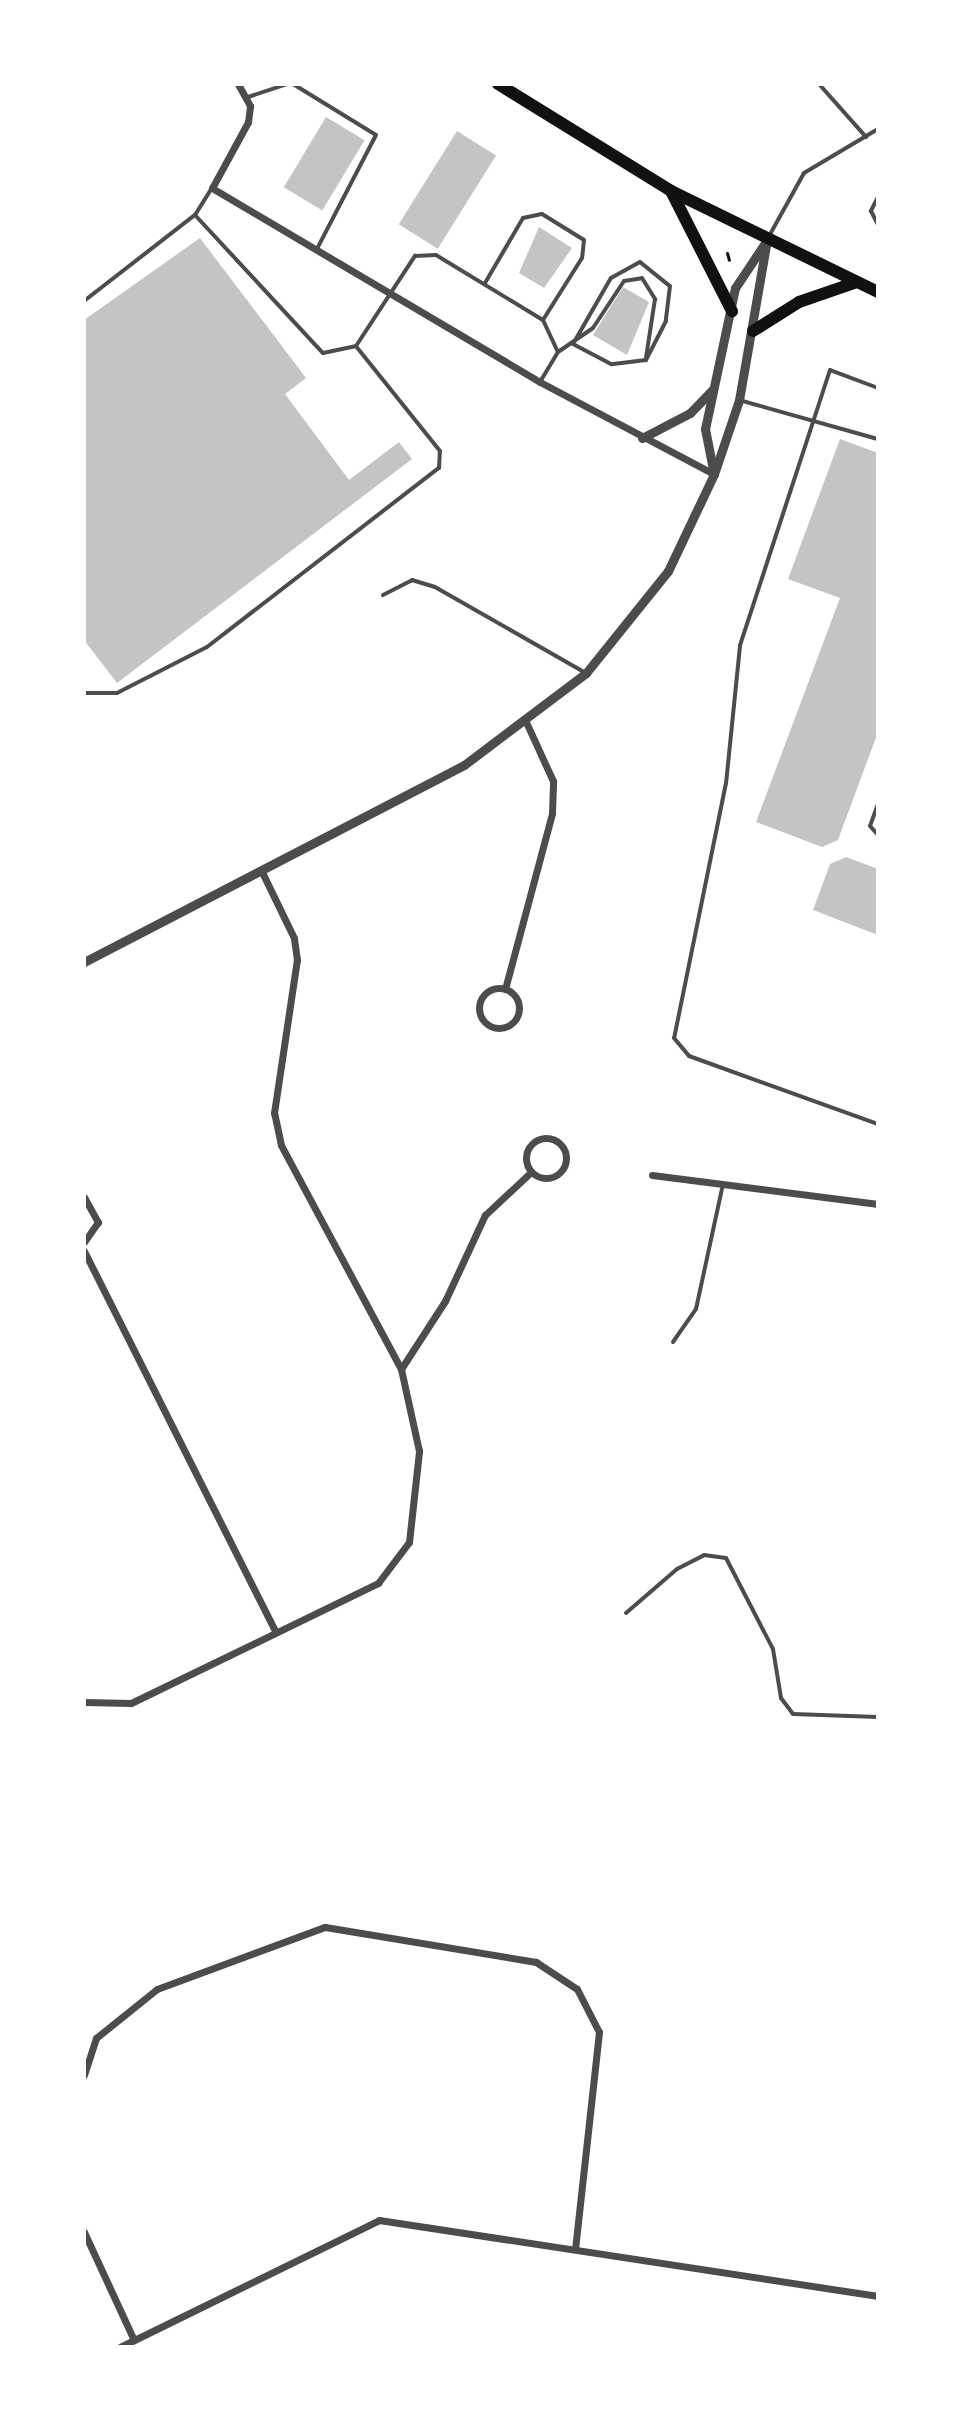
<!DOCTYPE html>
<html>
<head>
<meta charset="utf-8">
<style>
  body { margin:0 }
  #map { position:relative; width:962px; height:2431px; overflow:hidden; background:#fff; font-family:"Golos Text",sans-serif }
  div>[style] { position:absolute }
  .building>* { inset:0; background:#c4c4c4; transform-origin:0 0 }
  .path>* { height:3px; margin:-1.5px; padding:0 1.5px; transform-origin:1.5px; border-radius:1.5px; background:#111 }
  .service>* { height:4px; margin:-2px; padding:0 2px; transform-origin:2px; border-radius:2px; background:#4c4c4c }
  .minor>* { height:7px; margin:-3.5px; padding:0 3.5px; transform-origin:3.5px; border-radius:3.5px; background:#4c4c4c }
  .minor>.ring { margin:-3.5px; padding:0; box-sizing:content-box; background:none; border:7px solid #4c4c4c; border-radius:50% }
  .tertiary>* { height:9px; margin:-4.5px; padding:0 4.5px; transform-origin:4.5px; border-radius:4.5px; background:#4c4c4c }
  .primary>* { height:12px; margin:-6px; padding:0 6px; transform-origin:6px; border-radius:6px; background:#111 }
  span { translate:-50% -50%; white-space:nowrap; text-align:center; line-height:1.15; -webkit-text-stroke:6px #fff; paint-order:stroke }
  .frame { position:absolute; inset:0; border:86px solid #fff; pointer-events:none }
</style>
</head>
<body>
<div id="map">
  <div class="building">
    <div style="left:326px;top:117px;width:45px;height:82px;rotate:31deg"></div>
    <div style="left:457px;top:131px;width:46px;height:110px;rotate:32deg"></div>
    <div style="clip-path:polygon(539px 227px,572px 248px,544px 288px,519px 273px)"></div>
    <div style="clip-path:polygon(200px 238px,306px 378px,285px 394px,349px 480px,399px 442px,412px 459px,117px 683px,84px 640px,84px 320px)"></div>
    <div style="clip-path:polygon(623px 287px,649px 302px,627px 355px,593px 335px)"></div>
    <div style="clip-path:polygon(840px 439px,878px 453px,878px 732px,838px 840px,822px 847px,756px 822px,840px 598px,788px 579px)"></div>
    <div style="clip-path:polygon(846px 857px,878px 869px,878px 935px,813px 910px,830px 864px)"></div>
  </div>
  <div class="path">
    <div style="left:727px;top:253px;width:7px;rotate:74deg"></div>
  </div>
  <div class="service">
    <div style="left:293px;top:84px;width:97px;rotate:31.6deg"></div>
    <div style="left:376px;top:135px;width:128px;rotate:117.4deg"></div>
    <div style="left:819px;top:84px;width:71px;rotate:48.4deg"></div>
    <div style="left:248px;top:97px;width:41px;rotate:-18.4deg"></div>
    <div style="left:878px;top:197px;width:16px;rotate:117deg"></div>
    <div style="left:871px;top:211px;width:16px;rotate:63deg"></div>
    <div style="left:195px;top:215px;width:188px;rotate:47.2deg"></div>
    <div style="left:323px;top:353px;width:34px;rotate:-12deg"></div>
    <div style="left:356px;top:346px;width:108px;rotate:-56.8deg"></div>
    <div style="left:415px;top:256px;width:21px;rotate:-3deg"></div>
    <div style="left:436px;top:255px;width:125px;rotate:31.3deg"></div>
    <div style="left:543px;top:320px;width:35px;rotate:65deg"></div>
    <div style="left:558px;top:352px;width:35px;rotate:121deg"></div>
    <div style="left:768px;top:238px;width:74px;rotate:-61deg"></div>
    <div style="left:804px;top:173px;width:86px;rotate:-30.7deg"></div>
    <div style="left:640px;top:262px;width:38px;rotate:39deg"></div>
    <div style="left:670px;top:286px;width:35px;rotate:97deg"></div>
    <div style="left:666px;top:321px;width:44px;rotate:117.1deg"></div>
    <div style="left:646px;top:360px;width:35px;rotate:173deg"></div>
    <div style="left:611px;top:364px;width:43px;rotate:-152.2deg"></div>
    <div style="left:573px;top:344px;width:76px;rotate:-60.1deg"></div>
    <div style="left:611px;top:278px;width:33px;rotate:-29deg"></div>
    <div style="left:485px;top:283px;width:75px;rotate:-59.7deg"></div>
    <div style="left:523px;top:218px;width:19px;rotate:-12deg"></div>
    <div style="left:542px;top:214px;width:49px;rotate:31.8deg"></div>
    <div style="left:584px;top:240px;width:18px;rotate:96deg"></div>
    <div style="left:582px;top:258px;width:73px;rotate:122.2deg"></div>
    <div style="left:84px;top:301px;width:140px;rotate:-37.8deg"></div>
    <div style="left:195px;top:215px;width:32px;rotate:-58deg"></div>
    <div style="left:558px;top:352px;width:42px;rotate:-34.4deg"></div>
    <div style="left:593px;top:328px;width:56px;rotate:-56.6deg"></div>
    <div style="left:624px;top:281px;width:18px;rotate:-9deg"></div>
    <div style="left:642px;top:278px;width:25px;rotate:58deg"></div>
    <div style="left:655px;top:299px;width:60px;rotate:98.7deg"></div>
    <div style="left:878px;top:388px;width:51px;rotate:-159.4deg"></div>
    <div style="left:830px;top:370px;width:290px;rotate:108.1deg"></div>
    <div style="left:740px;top:646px;width:138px;rotate:95.8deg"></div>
    <div style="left:726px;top:783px;width:260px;rotate:101.5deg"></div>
    <div style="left:674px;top:1038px;width:23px;rotate:50deg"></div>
    <div style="left:689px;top:1056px;width:201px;rotate:19.8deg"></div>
    <div style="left:739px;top:400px;width:144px;rotate:15.7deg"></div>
    <div style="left:383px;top:595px;width:33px;rotate:-27deg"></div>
    <div style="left:412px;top:580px;width:24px;rotate:17deg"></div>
    <div style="left:435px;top:587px;width:172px;rotate:29.7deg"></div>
    <div style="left:84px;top:693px;width:33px"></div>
    <div style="left:117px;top:693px;width:101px;rotate:-27.1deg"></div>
    <div style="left:207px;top:647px;width:293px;rotate:-37.7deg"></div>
    <div style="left:439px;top:468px;width:17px;rotate:-87deg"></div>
    <div style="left:440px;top:451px;width:134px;rotate:-128.7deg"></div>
    <div style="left:878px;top:804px;width:23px;rotate:110deg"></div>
    <div style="left:870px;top:826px;width:12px;rotate:48deg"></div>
    <div style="left:673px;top:1342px;width:40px;rotate:-55.1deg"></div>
    <div style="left:696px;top:1309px;width:128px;rotate:-77.8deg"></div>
    <div style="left:626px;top:1613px;width:67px;rotate:-40.8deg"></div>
    <div style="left:677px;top:1569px;width:30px;rotate:-27deg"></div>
    <div style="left:704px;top:1555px;width:22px;rotate:8deg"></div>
    <div style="left:726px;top:1558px;width:102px;rotate:62.7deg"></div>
    <div style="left:773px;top:1649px;width:50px;rotate:80.7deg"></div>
    <div style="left:781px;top:1698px;width:20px;rotate:53deg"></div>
    <div style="left:793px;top:1714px;width:85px;rotate:2deg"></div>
  </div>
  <div class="minor">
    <div style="left:238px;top:84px;width:25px;rotate:61deg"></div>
    <div style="left:250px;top:106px;width:16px;rotate:97deg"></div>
    <div style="left:248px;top:122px;width:75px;rotate:118.6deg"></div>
    <div style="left:212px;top:188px;width:381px;rotate:30.6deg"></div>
    <div style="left:540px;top:382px;width:197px;rotate:27.9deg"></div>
    <div class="ring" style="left:479px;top:988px;width:33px;height:33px"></div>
    <div style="left:505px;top:989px;width:182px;rotate:-75deg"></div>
    <div style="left:552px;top:813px;width:32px;rotate:-88deg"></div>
    <div style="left:553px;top:781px;width:65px;rotate:-114.6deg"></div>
    <div class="ring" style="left:526px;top:1138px;width:33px;height:33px"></div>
    <div style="left:652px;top:1175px;width:228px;rotate:7.3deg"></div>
    <div style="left:84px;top:1197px;width:29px;rotate:61deg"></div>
    <div style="left:98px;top:1222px;width:24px;rotate:125deg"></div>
    <div style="left:84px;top:1251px;width:425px;rotate:63.3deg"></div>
    <div style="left:401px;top:1369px;width:81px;rotate:-57.1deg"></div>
    <div style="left:445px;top:1301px;width:95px;rotate:-65.1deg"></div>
    <div style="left:485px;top:1215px;width:63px;rotate:-43.1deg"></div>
    <div style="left:84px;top:1702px;width:47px;rotate:1.2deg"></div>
    <div style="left:131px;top:1703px;width:275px;rotate:-25.9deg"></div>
    <div style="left:378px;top:1583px;width:51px;rotate:-52.9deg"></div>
    <div style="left:409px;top:1542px;width:92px;rotate:-83.7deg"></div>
    <div style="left:419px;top:1451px;width:84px;rotate:-102.4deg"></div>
    <div style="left:401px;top:1369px;width:254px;rotate:-118.2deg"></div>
    <div style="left:281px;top:1145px;width:33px;rotate:-102deg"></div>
    <div style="left:274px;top:1113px;width:155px;rotate:-81.5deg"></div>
    <div style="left:297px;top:960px;width:22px;rotate:-98deg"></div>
    <div style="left:294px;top:938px;width:76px;rotate:-115.9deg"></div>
    <div style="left:84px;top:2075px;width:39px;rotate:-72deg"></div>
    <div style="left:96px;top:2038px;width:78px;rotate:-38.8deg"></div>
    <div style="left:157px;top:1989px;width:179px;rotate:-20.3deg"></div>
    <div style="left:325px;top:1927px;width:214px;rotate:9.4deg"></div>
    <div style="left:536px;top:1962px;width:49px;rotate:33.4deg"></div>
    <div style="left:577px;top:1989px;width:48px;rotate:62.9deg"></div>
    <div style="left:599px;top:2032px;width:218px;rotate:96.3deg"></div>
    <div style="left:84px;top:2232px;width:119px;rotate:65.2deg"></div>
    <div style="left:120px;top:2347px;width:288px;rotate:-26.1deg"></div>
    <div style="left:379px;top:2220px;width:505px;rotate:8.66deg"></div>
  </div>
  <div class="tertiary">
    <div style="left:642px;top:438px;width:54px;rotate:-27.5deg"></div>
    <div style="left:690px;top:413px;width:32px;rotate:-46deg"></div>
    <div style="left:714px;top:474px;width:46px;rotate:-101.3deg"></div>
    <div style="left:705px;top:429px;width:144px;rotate:-78deg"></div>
    <div style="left:735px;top:288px;width:54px;rotate:-56.3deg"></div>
    <div style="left:84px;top:962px;width:428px;rotate:-27.4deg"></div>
    <div style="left:464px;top:765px;width:153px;rotate:-37deg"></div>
    <div style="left:586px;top:673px;width:131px;rotate:-51.2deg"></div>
    <div style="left:668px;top:571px;width:107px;rotate:-64.6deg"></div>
    <div style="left:714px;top:474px;width:78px;rotate:-71.3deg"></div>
    <div style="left:739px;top:400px;width:162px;rotate:-80.1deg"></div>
  </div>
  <div class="primary">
    <div style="left:498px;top:84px;width:203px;rotate:31.7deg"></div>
    <div style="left:671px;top:191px;width:230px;rotate:26deg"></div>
    <div style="left:671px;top:191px;width:135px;rotate:63.1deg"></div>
    <div style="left:753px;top:331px;width:54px;rotate:-32.2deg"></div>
    <div style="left:799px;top:302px;width:61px;rotate:-19deg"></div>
  </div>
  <div class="frame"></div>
</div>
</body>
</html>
